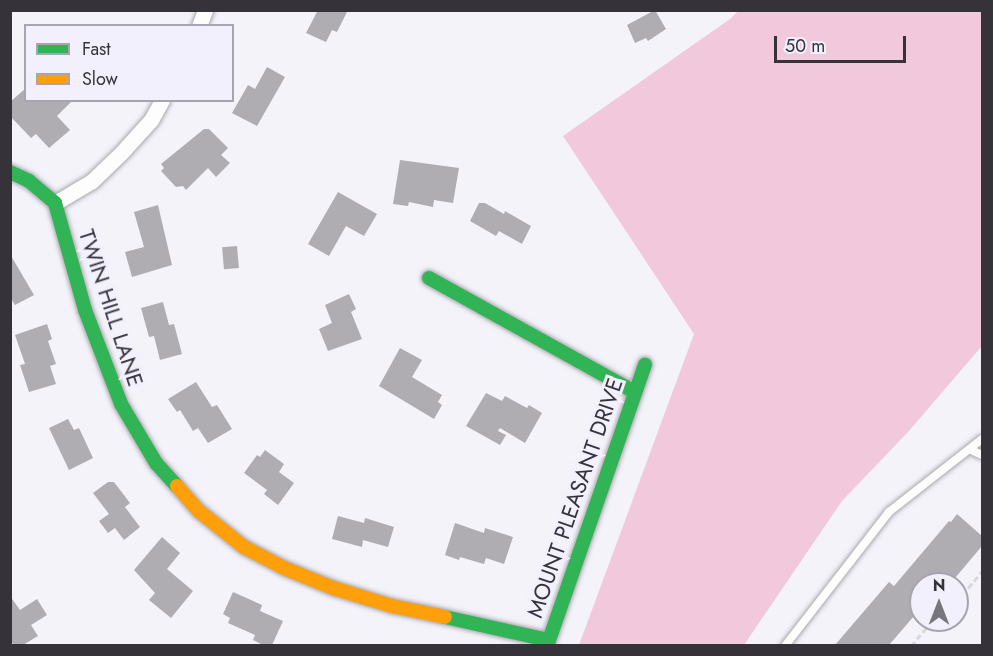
<!DOCTYPE html>
<html>
<head>
<meta charset="utf-8">
<style>
  body { margin:0 }
  #map { position:relative; width:993px; height:656px; overflow:hidden; background:#f4f3fa; font-family:Jost,sans-serif }
  div>[style] { position:absolute }
  .green>* { inset:0; background:#f2c8dd }
  .building>* { inset:0; background:#afadb1; transform-origin:0 0 }
  .path>* { height:3px; margin-top:-1.5px; transform-origin:0; background:repeating-linear-gradient(90deg,#d9d9db 0 6px,transparent 0 9px) }
  .roads { filter:drop-shadow(0 0 2px #a9a8ae) drop-shadow(0 0 2px #a9a8ae) }
  .lane>* { height:8px; margin:-4px; padding:0 4px; transform-origin:4px; border-radius:4px; background:#fdfdfe }
  .street>* { height:15px; margin:-7.5px; padding:0 7.5px; transform-origin:7.5px; border-radius:7.5px; background:#fdfdfe }
  .fast>* { height:14px; margin:-7px; padding:0 7px; transform-origin:7px; border-radius:7px; background:#30b455 }
  .slow>* { height:14px; margin:-7px; padding:0 7px; transform-origin:7px; border-radius:7px; background:#ff9f0a }
  span { translate:-50% -50%; white-space:nowrap; text-align:center; line-height:1.15; -webkit-text-stroke:6px #f3f0fd; paint-order:stroke }
  .street-label { font-size:22px; color:#353339 }
  .frame { position:absolute; inset:0; border:12px solid #353339; pointer-events:none }
  .legend { position:absolute; left:24px; top:24px; width:210px; height:78px; box-sizing:border-box; background:#f3f0fd; border:2px solid #a7a4af; margin:0; padding:8px 10px; list-style:none; font-size:18px; color:#353339 }
  .legend li { display:flex; align-items:center; gap:12px; height:30px }
  .legend b { width:30px; border:2px solid #a7a4af }
  .north { position:absolute; left:909px; top:572px; width:60px; height:60px; box-sizing:border-box; background:#f3f0fd; border:2px solid #a7a4af; border-radius:50%; rotate:0deg; font-size:16px; font-weight:700; line-height:24px; text-align:center; color:#353339 }
  .north::after { content:''; display:block; margin:auto; width:21px; height:27px; background:#78767d; clip-path:polygon(50% 0,100% 100%,50% 72%,0 100%) }
  .scale { position:absolute; left:774px; top:36px; width:132px; height:27px; box-sizing:border-box; border:3px solid #353339; border-top:0; padding-left:8px; font-size:18px; line-height:21px; white-space:nowrap; color:#353339; -webkit-text-stroke:4px #f3f0fd; paint-order:stroke }
</style>
</head>
<body>
<div id="map">
  <div class="green">
    <div style="clip-path:polygon(738px 11px,982px 11px,982px 346px,908px 432px,842px 501px,744px 645px,579px 645px,694px 334px,563px 136px,730px 19px)"></div>
  </div>
  <div class="building">
    <div style="clip-path:polygon(318px 10px,348px 10px,337px 32px,332px 30px,326px 42px,306px 33px)"></div>
    <div style="clip-path:polygon(655px 10px,666px 29px,648px 41px,646px 38px,635px 43px,627px 25px)"></div>
    <div style="clip-path:polygon(267px 67px,285px 77px,257px 126px,232px 113px,248px 85px,255px 89px)"></div>
    <div style="clip-path:polygon(26px 88px,26px 100px,73px 100px,57px 116px,70px 130px,49px 148px,36px 134px,31px 138px,10px 116px,10px 102px)"></div>
    <div style="clip-path:polygon(204px 129px,209px 129px,228px 148px,221px 155px,230px 163px,216px 177px,208px 168px,186px 190px,183px 186px,176px 187px,161px 171px,164px 168px,161px 164px)"></div>
    <div style="clip-path:polygon(400px 160px,459px 168px,453px 203px,434px 200px,433px 207px,409px 202px,408px 206px,393px 204px)"></div>
    <div style="clip-path:polygon(338px 192px,377px 214px,364px 236px,346px 226px,329px 256px,308px 244px)"></div>
    <div style="clip-path:polygon(479px 203px,485px 203px,504px 214px,505px 211px,531px 226px,522px 244px,499px 231px,496px 236px,470px 221px)"></div>
    <div style="clip-path:polygon(158px 205px,172px 265px,132px 277px,125px 252px,144px 247px,134px 212px)"></div>
    <div style="left:237px;top:246px;width:22px;height:15px;rotate:85deg"></div>
    <div style="clip-path:polygon(10px 254px,34px 295px,15px 305px,10px 297px)"></div>
    <div style="clip-path:polygon(349px 294px,356px 309px,351px 312px,362px 339px,328px 351px,319px 329px,332px 323px,325px 305px)"></div>
    <div style="clip-path:polygon(163px 302px,169px 325px,174px 324px,182px 354px,160px 360px,154px 336px,149px 337px,141px 308px)"></div>
    <div style="clip-path:polygon(47px 324px,52px 339px,48px 341px,56px 364px,50px 366px,56px 384px,29px 392px,20px 365px,25px 364px,15px 335px)"></div>
    <div style="clip-path:polygon(400px 348px,422px 360px,412px 377px,442px 395px,438px 402px,442px 405px,434px 419px,379px 386px)"></div>
    <div style="clip-path:polygon(196px 382px,212px 407px,217px 405px,232px 429px,208px 443px,198px 428px,193px 431px,180px 410px,177px 412px,168px 399px)"></div>
    <div style="clip-path:polygon(486px 393px,502px 401px,505px 396px,527px 408px,529px 405px,542px 413px,525px 443px,500px 428px,498px 431px,506px 435px,500px 445px,466px 426px)"></div>
    <div style="clip-path:polygon(68px 419px,74px 430px,79px 428px,93px 458px,69px 470px,49px 428px)"></div>
    <div style="clip-path:polygon(265px 450px,284px 464px,279px 472px,294px 483px,278px 505px,264px 494px,267px 490px,244px 473px,257px 455px,260px 457px)"></div>
    <div style="clip-path:polygon(108px 482px,114px 482px,130px 503px,125px 507px,140px 527px,124px 540px,115px 528px,108px 533px,99px 521px,109px 514px,93px 493px)"></div>
    <div style="clip-path:polygon(957px 514px,982px 536px,982px 546px,950px 584px,921px 584px,921px 608px,889px 645px,835px 645px,889px 582px,894px 586px,949px 521px,951px 522px)"></div>
    <div style="clip-path:polygon(338px 516px,364px 523px,365px 518px,394px 527px,388px 547px,363px 540px,362px 547px,332px 539px)"></div>
    <div style="clip-path:polygon(455px 523px,484px 533px,485px 528px,513px 537px,504px 564px,486px 558px,484px 564px,460px 557px,459px 560px,445px 555px)"></div>
    <div style="clip-path:polygon(162px 537px,180px 553px,167px 569px,193px 591px,171px 618px,149px 600px,155px 593px,134px 570px)"></div>
    <div style="clip-path:polygon(233px 592px,262px 605px,260px 611px,283px 621px,272px 645px,263px 645px,253px 640px,255px 635px,228px 623px,230px 618px,223px 614px)"></div>
    <div style="clip-path:polygon(10px 596px,20px 610px,37px 599px,47px 615px,31px 625px,38px 636px,23px 645px,14px 645px,10px 640px)"></div>
  </div>
  <div class="path">
    <div style="left:957px;top:602px;width:40px;rotate:-51deg"></div>
    <div style="left:911px;top:646px;width:34px;rotate:-50deg"></div>
  </div>
  <div class="roads">
    <div class="lane">
      <div style="left:971px;top:450px;width:12px;rotate:24deg"></div>
      <div style="left:785px;top:646px;width:170px;rotate:-52.2deg"></div>
      <div style="left:889px;top:512px;width:118px;rotate:-38.1deg"></div>
    </div>
    <div class="street">
      <div style="left:199px;top:26px;width:17px;rotate:-69deg"></div>
      <div style="left:55px;top:203px;width:43px;rotate:-30.7deg"></div>
      <div style="left:92px;top:181px;width:42px;rotate:-44deg"></div>
      <div style="left:122px;top:152px;width:43px;rotate:-47.8deg"></div>
      <div style="left:151px;top:120px;width:23px;rotate:-61deg"></div>
    </div>
    <div class="fast">
      <div style="left:10px;top:172px;width:21px;rotate:25deg"></div>
      <div style="left:29px;top:181px;width:34px;rotate:40deg"></div>
      <div style="left:55px;top:203px;width:111px;rotate:74.3deg"></div>
      <div style="left:85px;top:310px;width:101px;rotate:69deg"></div>
      <div style="left:121px;top:404px;width:69px;rotate:59.3deg"></div>
      <div style="left:156px;top:463px;width:31px;rotate:48deg"></div>
      <div style="left:429px;top:278px;width:233px;rotate:29deg"></div>
      <div style="left:445px;top:617px;width:106px;rotate:12.6deg"></div>
      <div style="left:547px;top:646px;width:298px;rotate:-70.8deg"></div>
    </div>
    <div class="slow">
      <div style="left:177px;top:486px;width:33px;rotate:49deg"></div>
      <div style="left:199px;top:511px;width:58px;rotate:38.7deg"></div>
      <div style="left:244px;top:547px;width:45px;rotate:27.7deg"></div>
      <div style="left:284px;top:568px;width:53px;rotate:22.2deg"></div>
      <div style="left:333px;top:588px;width:62px;rotate:17deg"></div>
      <div style="left:392px;top:606px;width:54px;rotate:11.7deg"></div>
    </div>
  </div>
  <div class="street-label">
    <span style="left:111px;top:308px;rotate:72deg">TWIN HILL LANE</span>
    <span style="left:575px;top:498px;rotate:-71deg">MOUNT PLEASANT DRIVE</span>
  </div>
  <div class="frame"></div>
  <ul class="legend">
  <li><b style="height:8px;background:#30b455"></b>Fast</li>
  <li><b style="height:8px;background:#ff9f0a"></b>Slow</li>
  </ul>
  <div class="north">N</div>
  <div class="scale">50 m</div>
</div>
</body>
</html>
